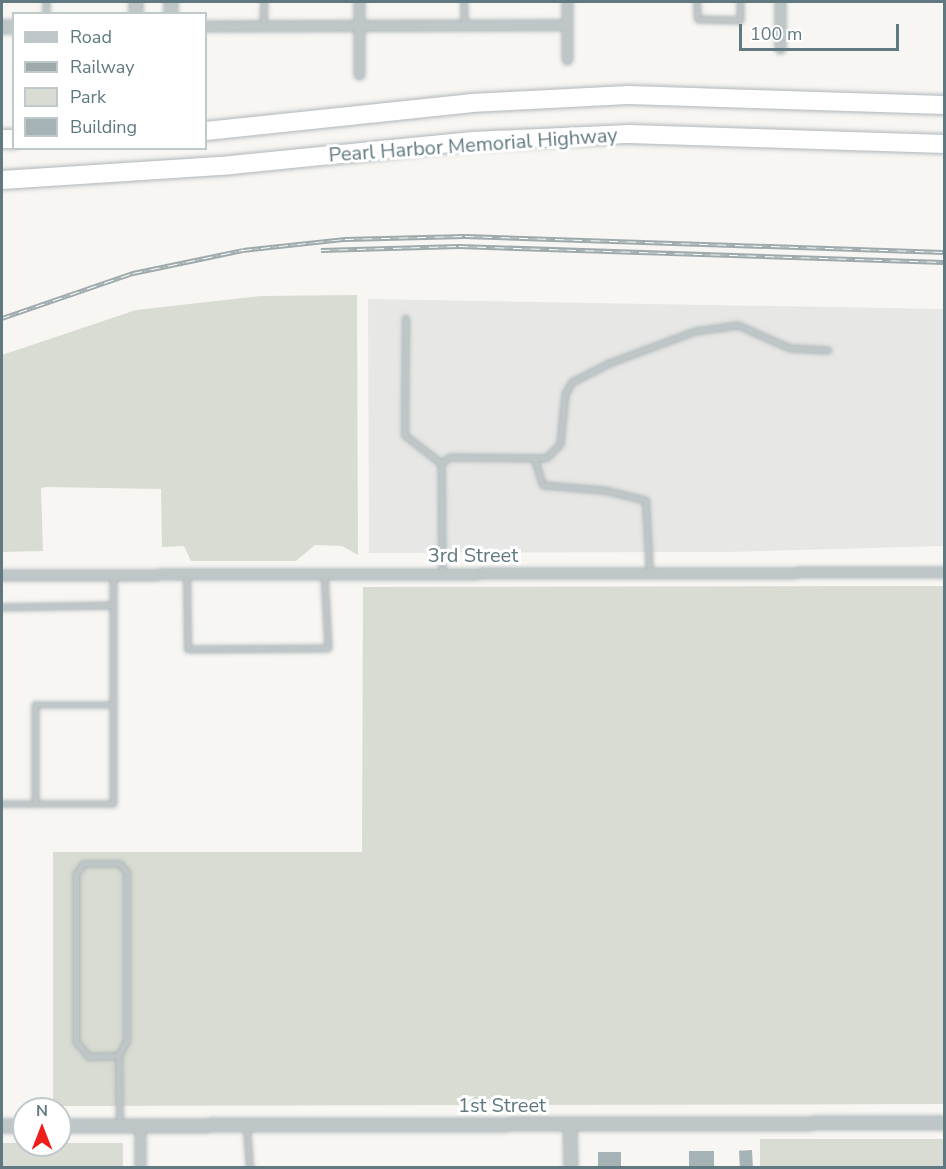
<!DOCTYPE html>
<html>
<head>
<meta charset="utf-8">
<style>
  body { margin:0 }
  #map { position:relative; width:946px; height:1169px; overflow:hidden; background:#f7f6f3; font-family:"Nunito Sans",sans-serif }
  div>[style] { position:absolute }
  .built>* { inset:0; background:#e7e8e6 }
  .green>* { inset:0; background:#d8dcd2; transform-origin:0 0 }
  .building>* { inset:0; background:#a6b3b6; transform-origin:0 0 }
  .roads { filter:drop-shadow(0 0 2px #b0b7b9) drop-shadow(0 0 2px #b0b7b9) }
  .service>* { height:4.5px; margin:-2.25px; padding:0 2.25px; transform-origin:2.25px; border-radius:2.25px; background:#bfc6c8 }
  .minor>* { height:9px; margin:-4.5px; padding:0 4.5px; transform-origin:4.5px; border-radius:4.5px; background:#bfc6c8 }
  .tertiary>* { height:12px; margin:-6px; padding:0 6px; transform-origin:6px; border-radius:6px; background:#bfc6c8 }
  .motorway>* { height:18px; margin:-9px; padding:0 9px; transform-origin:9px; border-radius:9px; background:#fff }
  .rail>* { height:5px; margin-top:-2.5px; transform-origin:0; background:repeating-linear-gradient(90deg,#fff 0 9px,#9ea9ac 0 18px); box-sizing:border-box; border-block:2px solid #9ea9ac }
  span { translate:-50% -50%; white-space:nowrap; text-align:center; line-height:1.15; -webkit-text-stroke:6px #fff; paint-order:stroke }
  .street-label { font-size:20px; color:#607980 }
  .frame { position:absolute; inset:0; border:3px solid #607980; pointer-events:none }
  .legend { position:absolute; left:12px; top:12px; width:195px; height:138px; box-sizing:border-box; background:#fff; border:2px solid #bfc9cc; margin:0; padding:8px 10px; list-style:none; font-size:18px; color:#607980 }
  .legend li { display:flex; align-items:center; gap:12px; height:30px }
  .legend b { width:30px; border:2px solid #bfc9cc }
  .north { position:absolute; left:12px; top:1097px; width:60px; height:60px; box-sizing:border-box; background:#fff; border:2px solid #bfc9cc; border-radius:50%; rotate:0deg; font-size:16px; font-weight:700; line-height:24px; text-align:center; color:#607980 }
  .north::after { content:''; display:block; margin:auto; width:21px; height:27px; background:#ee1f1b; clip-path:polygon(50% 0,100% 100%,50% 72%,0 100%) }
  .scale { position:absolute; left:739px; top:24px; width:160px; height:27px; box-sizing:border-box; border:3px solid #607980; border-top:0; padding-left:8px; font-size:18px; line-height:21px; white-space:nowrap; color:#607980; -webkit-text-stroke:4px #fff; paint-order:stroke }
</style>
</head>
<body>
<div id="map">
  <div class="built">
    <div style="clip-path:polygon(368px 299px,944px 309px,944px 546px,728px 552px,369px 553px)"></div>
  </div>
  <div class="green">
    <div style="clip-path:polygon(357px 295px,358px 555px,342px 546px,315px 545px,296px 561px,191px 561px,184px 546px,162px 547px,161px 489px,47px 487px,41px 488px,43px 551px,2px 552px,2px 355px,136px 310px,261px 296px)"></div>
    <div style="clip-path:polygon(944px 586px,944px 1104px,53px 1106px,53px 852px,362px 852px,363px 587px)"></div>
    <div style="left:760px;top:1139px;width:184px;height:28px"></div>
    <div style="left:2px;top:1143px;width:121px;height:24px"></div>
  </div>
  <div class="building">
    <div style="left:752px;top:1150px;width:17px;height:13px;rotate:87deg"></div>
    <div style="left:689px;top:1151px;width:25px;height:16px"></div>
    <div style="left:598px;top:1152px;width:23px;height:15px"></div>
  </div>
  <div class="roads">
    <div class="service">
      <div style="left:464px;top:2px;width:24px;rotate:88deg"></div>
      <div style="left:697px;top:2px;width:17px;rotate:87deg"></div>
      <div style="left:698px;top:19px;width:42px;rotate:1.4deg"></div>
      <div style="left:740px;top:20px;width:18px;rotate:-90deg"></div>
      <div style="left:46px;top:14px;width:12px;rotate:-90deg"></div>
      <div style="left:263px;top:26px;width:24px;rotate:-88deg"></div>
      <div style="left:406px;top:318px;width:117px;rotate:90.5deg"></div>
      <div style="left:405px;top:435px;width:46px;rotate:37.9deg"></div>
      <div style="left:535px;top:459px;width:27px;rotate:73deg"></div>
      <div style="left:543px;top:485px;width:61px;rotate:4.7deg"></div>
      <div style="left:604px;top:490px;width:43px;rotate:13.4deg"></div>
      <div style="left:646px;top:500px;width:73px;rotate:86.9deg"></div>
      <div style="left:442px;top:573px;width:110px;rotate:-90.5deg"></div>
      <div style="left:441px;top:463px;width:11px;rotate:-34deg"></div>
      <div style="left:450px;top:457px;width:96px;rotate:0.6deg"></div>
      <div style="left:546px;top:458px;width:20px;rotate:-45deg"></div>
      <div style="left:560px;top:444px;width:50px;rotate:-84.3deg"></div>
      <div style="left:565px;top:394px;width:14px;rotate:-60deg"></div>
      <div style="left:572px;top:382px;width:42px;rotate:-27.2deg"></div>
      <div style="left:609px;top:363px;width:92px;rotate:-20.4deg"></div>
      <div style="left:695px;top:331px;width:43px;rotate:-7.9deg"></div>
      <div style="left:738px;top:325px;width:57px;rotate:23.9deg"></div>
      <div style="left:790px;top:348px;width:38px;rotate:3deg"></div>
      <div style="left:187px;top:574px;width:75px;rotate:89.2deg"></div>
      <div style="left:188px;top:649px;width:140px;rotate:-0.4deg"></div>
      <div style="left:328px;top:648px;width:74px;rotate:-93.1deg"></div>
      <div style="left:2px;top:607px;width:111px;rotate:-1deg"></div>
      <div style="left:2px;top:804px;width:111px"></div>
      <div style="left:113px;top:804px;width:229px;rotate:-90deg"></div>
      <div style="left:35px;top:804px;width:99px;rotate:-90deg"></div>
      <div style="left:35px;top:705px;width:78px"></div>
      <div style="left:119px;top:1056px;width:30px;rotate:178deg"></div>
      <div style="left:89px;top:1057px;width:20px;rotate:-131deg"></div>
      <div style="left:76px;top:1042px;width:168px;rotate:-90deg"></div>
      <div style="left:76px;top:874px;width:12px;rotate:-55deg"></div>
      <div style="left:83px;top:864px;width:37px"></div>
      <div style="left:120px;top:864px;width:11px;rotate:49deg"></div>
      <div style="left:127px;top:872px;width:169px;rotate:90deg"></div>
      <div style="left:127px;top:1041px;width:17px;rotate:118deg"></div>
      <div style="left:119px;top:1056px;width:70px;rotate:89.2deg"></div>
      <div style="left:247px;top:1128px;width:40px;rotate:85.7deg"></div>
    </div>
    <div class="minor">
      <div style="left:359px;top:2px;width:72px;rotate:90deg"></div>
      <div style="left:567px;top:2px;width:57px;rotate:90deg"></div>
      <div style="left:780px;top:2px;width:46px;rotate:90deg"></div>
      <div style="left:206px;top:26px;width:361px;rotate:-0.2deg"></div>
      <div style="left:2px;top:575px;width:942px;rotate:-0.18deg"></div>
      <div style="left:140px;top:1126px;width:42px;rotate:90deg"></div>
    </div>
    <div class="tertiary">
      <div style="left:136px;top:2px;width:12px;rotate:90deg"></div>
      <div style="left:171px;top:2px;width:12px;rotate:90deg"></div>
      <div style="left:2px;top:27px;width:12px"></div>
      <div style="left:570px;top:1124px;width:44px;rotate:88.7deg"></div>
      <div style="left:2px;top:1126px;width:22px"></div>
      <div style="left:60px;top:1126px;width:884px;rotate:-0.19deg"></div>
    </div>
    <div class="motorway">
      <div style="left:206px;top:131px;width:266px;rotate:-6deg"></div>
      <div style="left:471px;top:103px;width:157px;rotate:-2.9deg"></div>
      <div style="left:628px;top:95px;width:316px;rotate:1.8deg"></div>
      <div style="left:2px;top:139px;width:12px"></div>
      <div style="left:2px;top:180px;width:229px;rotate:-3.7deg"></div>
      <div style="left:231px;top:165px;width:243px;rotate:-5.7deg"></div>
      <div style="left:473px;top:141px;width:157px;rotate:-2.6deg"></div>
      <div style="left:630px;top:134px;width:314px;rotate:1.8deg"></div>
    </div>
  </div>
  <div class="rail">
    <div style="left:321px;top:250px;width:138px;rotate:-1.7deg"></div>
    <div style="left:459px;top:246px;width:485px;rotate:1.9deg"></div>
    <div style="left:2px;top:318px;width:139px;rotate:-19deg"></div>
    <div style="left:133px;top:273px;width:112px;rotate:-11.8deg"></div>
    <div style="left:243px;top:250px;width:103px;rotate:-6.2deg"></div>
    <div style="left:345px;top:239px;width:120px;rotate:-1.4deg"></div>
    <div style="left:465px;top:236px;width:479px;rotate:1.9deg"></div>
  </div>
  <div class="street-label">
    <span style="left:473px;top:145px;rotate:-4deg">Pearl Harbor Memorial Highway</span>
    <span style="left:473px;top:555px">3rd Street</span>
    <span style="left:502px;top:1105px">1st Street</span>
  </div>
  <div class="frame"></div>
  <ul class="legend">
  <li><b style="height:8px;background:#bfc6c8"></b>Road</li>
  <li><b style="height:8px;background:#9ea9ac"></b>Railway</li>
  <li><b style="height:16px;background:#d8dcd2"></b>Park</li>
  <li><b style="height:16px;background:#a6b3b6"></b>Building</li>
  </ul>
  <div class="north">N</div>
  <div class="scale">100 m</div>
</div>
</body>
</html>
